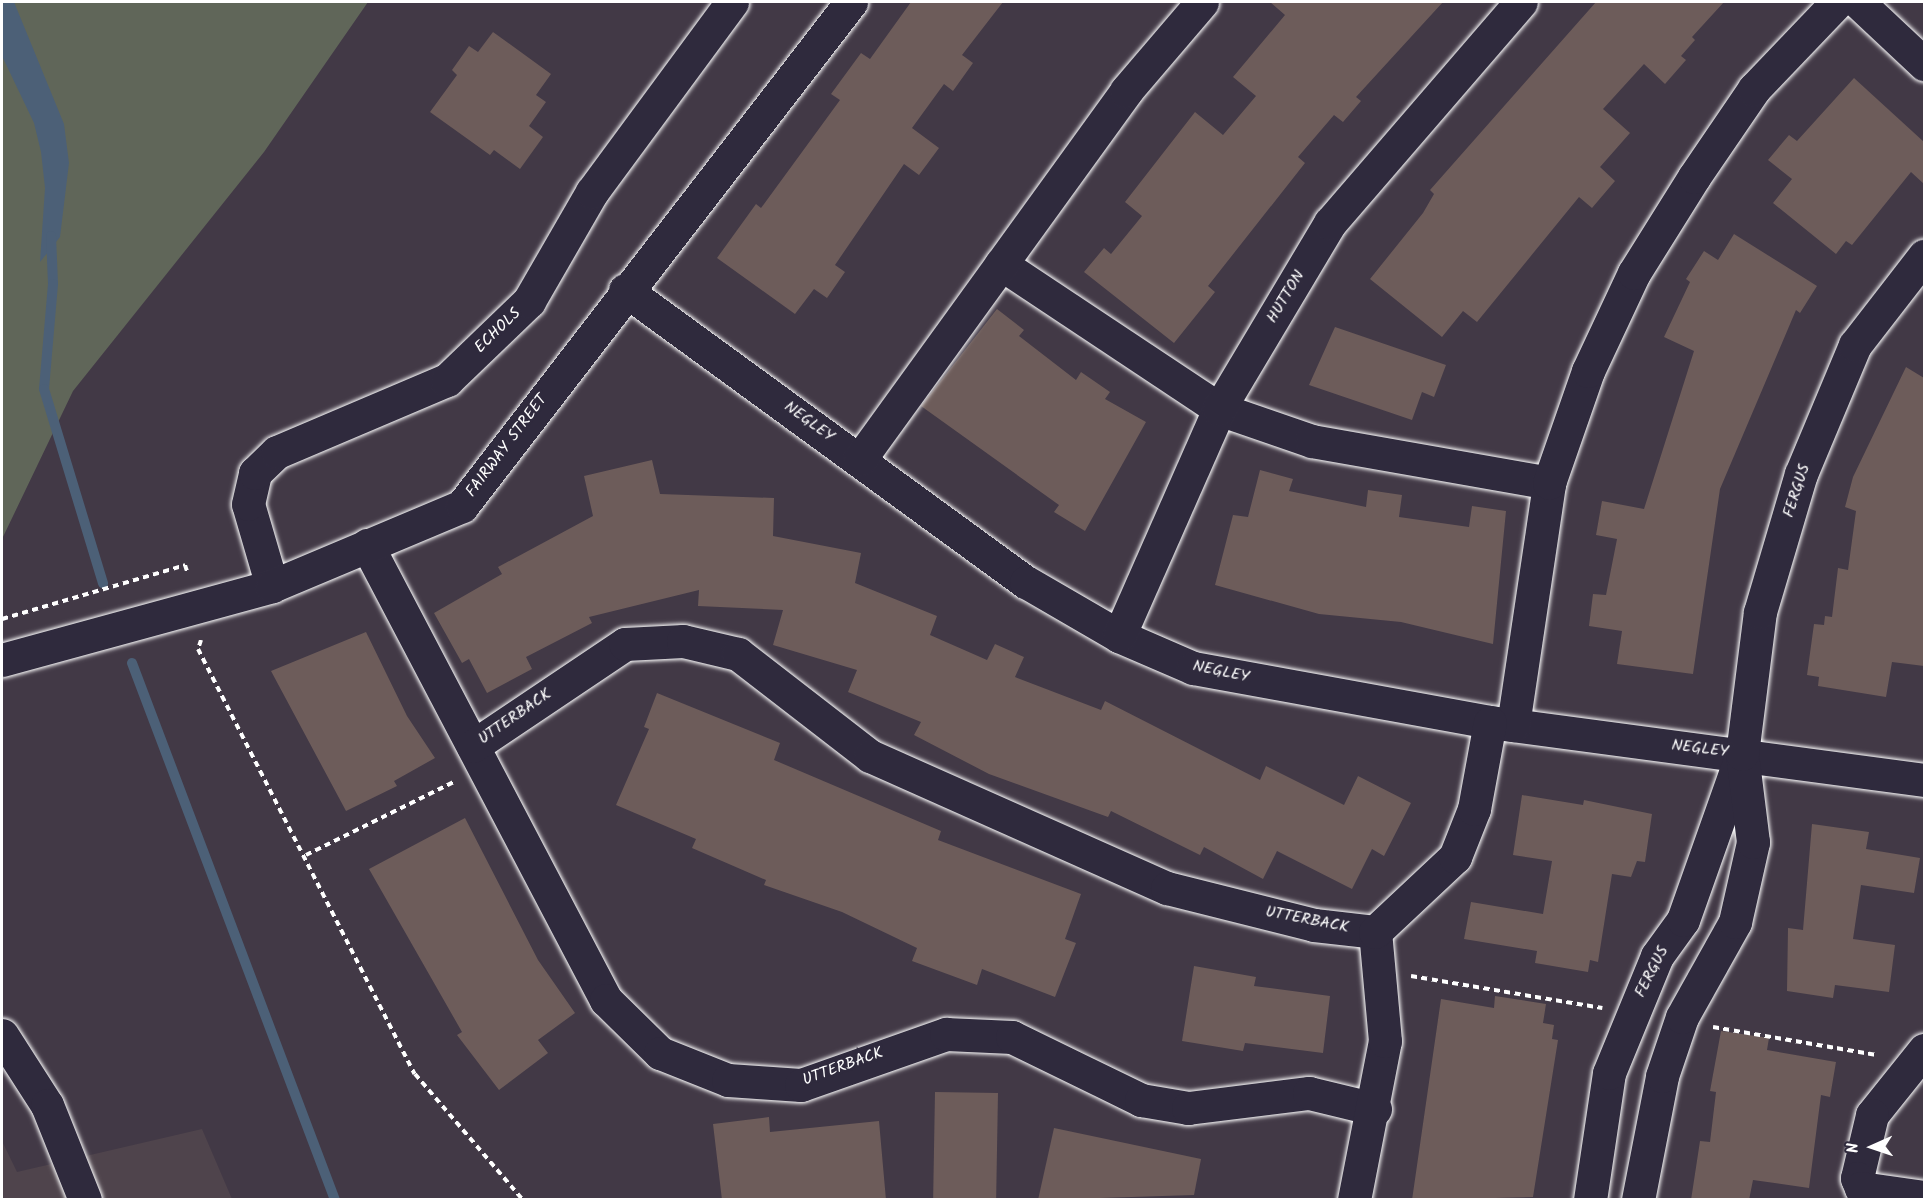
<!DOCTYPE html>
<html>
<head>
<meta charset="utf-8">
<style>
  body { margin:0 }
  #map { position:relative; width:1926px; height:1201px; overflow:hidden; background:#423946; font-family:Kalam,sans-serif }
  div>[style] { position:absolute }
  .built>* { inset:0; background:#4f444c }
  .green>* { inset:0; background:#606659 }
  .water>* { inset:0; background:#4c6077 }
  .stream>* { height:10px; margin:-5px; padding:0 5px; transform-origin:5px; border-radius:5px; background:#4c6077 }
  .building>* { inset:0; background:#6d5c5a; transform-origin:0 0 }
  .path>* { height:4px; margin-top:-2px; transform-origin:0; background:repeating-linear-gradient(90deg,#fff 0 6px,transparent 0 10.5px) }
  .roads { filter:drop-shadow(0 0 2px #fff) drop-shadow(0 0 2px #fff) }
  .minor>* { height:33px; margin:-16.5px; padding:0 16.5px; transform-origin:16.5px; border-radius:16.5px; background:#2f2a3d }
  span { translate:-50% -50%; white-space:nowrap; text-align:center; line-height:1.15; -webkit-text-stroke:5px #2f2a3d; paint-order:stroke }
  .street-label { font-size:16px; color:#fff }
  .frame { position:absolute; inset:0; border:3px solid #fff; pointer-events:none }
  .north { position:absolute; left:1842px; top:1117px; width:60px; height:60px; -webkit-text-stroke:4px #2f2a3d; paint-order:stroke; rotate:267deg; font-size:16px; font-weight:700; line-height:24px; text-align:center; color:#fff }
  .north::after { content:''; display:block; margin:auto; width:21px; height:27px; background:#fff; clip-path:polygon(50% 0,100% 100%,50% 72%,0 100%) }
</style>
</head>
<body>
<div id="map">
  <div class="built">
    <div style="clip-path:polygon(202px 1129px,232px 1199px,2px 1199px,2px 1141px,17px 1172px)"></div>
  </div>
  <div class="green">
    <div style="clip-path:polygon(2px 2px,368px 2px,264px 152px,73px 391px,2px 539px)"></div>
  </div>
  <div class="water">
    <div style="clip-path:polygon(2px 2px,14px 2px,64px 124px,69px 163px,60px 237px,40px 262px,45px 188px,41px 152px,34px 123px,2px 56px)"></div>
  </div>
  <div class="stream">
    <div style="left:51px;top:236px;width:48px;rotate:87.6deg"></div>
    <div style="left:53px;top:284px;width:105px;rotate:94.9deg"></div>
    <div style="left:44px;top:389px;width:203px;rotate:73.1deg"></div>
    <div style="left:132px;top:663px;width:574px;rotate:69.29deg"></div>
  </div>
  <div class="building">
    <div style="clip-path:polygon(911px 2px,1003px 2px,962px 55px,973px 63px,953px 91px,944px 84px,912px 128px,939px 148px,919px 175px,904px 164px,835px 265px,845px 272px,827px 298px,814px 289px,795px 314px,717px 258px,756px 204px,761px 208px,840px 100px,831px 94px,861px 53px,870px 59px)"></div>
    <div style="clip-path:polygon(1270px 2px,1443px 2px,1356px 97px,1361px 101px,1343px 122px,1334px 115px,1298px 157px,1305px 163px,1208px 286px,1215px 292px,1174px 343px,1084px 272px,1104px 248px,1111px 254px,1142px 216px,1125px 202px,1195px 112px,1223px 135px,1256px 96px,1233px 77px,1285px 15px)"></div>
    <div style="clip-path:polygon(1596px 2px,1724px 2px,1692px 37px,1695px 40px,1681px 56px,1686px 60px,1665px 84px,1644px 64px,1603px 109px,1630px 133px,1600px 167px,1615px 181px,1592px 208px,1579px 197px,1477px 322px,1463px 311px,1442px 337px,1370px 279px,1423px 213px,1434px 194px,1430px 190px)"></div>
    <div style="clip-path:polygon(493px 32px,551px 74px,536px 95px,546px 102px,529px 126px,543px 137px,520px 169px,494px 150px,490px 155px,430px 112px,457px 75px,452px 70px,469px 46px,478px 52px)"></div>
    <div style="clip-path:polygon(1854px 78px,1924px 142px,1924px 184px,1911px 172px,1852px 245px,1846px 241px,1836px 254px,1773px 203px,1792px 179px,1768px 160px,1789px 135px,1797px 141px)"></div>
    <div style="clip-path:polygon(1734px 234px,1817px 286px,1800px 313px,1796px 310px,1720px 489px,1693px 674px,1617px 664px,1622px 631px,1589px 626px,1593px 594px,1606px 595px,1617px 539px,1596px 535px,1602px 501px,1644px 509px,1694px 351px,1664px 337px,1690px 282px,1686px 279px,1704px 251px,1718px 260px)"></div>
    <div style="clip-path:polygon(997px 309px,1024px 330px,1019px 336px,1076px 380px,1081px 372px,1110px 392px,1105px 399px,1146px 422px,1085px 531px,1054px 512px,1059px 505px,921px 406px)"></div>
    <div style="clip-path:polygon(1335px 327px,1446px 365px,1434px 397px,1422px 392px,1412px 420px,1309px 385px)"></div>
    <div style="clip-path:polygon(1906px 367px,1924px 378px,1924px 666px,1892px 662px,1886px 697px,1818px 686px,1819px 677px,1807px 675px,1814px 624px,1824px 625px,1825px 616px,1832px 617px,1838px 568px,1848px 570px,1856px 511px,1845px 507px,1853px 477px)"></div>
    <div style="clip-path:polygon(652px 460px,660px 494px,774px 498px,773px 536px,861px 553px,855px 583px,937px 616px,930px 635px,987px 660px,995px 644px,1024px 657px,1015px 677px,1101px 710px,1105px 701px,1260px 780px,1266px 766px,1344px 805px,1358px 776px,1411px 803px,1384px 856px,1372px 849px,1352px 889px,1277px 851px,1263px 879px,1204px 847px,1200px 855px,1111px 811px,1108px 817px,989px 774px,914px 735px,921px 722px,848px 692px,857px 670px,773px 645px,783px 610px,698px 606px,699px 590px,589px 617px,592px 623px,526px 657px,532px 669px,487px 693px,469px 659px,462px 663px,434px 613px,502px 574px,498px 567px,593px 516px,584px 476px)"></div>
    <div style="clip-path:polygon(1260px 470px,1293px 479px,1289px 491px,1366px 507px,1368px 490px,1402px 495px,1399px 517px,1469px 527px,1472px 506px,1506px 511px,1493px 644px,1401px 622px,1319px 614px,1215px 585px,1233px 515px,1248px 517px)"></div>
    <div style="clip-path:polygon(366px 632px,407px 716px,435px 758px,394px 781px,397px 786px,346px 811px,271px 671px)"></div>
    <div style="clip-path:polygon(657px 693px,780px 743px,774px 760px,941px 831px,938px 840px,1081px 894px,1065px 939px,1076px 943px,1055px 997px,982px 969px,977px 985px,912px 961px,917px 948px,842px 912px,764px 885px,766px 880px,692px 848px,696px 839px,616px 805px,649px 729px,644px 727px)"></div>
    <div style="clip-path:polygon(1522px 795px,1583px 805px,1584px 800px,1652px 814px,1645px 862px,1637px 861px,1631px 877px,1612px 874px,1598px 962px,1590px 960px,1588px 972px,1535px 963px,1537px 951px,1464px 939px,1471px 902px,1543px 914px,1552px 861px,1513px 855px)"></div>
    <div style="clip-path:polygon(465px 818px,538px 960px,575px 1013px,538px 1040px,548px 1053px,499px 1090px,457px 1035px,462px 1032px,369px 869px)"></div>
    <div style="clip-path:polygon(1812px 824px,1869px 832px,1866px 849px,1920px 858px,1914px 893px,1861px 885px,1853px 939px,1895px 945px,1889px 992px,1835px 985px,1833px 998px,1787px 991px,1788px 928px,1803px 930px)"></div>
    <div style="clip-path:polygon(1194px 966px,1256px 977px,1254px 986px,1330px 996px,1323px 1053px,1245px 1043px,1243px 1051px,1182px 1041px)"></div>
    <div style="clip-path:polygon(1495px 996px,1546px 1004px,1543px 1023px,1554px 1025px,1552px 1039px,1558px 1040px,1533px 1197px,1412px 1200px,1441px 999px,1494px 1008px)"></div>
    <div style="clip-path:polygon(1721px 1031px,1769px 1038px,1767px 1050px,1836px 1062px,1830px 1097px,1821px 1095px,1809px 1188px,1753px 1180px,1749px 1200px,1691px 1200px,1700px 1141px,1710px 1142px,1716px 1092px,1710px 1091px)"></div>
    <div style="left:935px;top:1092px;width:63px;height:108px;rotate:1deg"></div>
    <div style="clip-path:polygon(769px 1117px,770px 1132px,879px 1121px,886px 1200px,722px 1200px,713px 1124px)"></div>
    <div style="clip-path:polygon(1054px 1128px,1201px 1159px,1194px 1195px,1038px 1200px)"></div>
  </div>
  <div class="path">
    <div style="left:2px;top:619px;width:191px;rotate:-16.4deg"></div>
    <div style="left:185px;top:565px;width:9px;rotate:72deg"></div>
    <div style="left:201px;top:640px;width:9px;rotate:108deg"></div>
    <div style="left:198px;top:649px;width:477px;rotate:63deg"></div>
    <div style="left:415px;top:1074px;width:166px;rotate:49.4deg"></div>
    <div style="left:306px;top:855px;width:165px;rotate:-26.3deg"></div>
    <div style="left:1411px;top:976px;width:194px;rotate:9.5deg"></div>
    <div style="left:1713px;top:1027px;width:166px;rotate:9.7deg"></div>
  </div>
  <div class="roads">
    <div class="minor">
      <div style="left:1858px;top:2px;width:91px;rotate:43.2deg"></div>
      <div style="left:1001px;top:264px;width:262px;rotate:33.6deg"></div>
      <div style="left:1219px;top:409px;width:98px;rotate:19deg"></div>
      <div style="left:1312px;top:441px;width:241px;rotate:10deg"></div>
      <div style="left:625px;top:290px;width:496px;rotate:36.1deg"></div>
      <div style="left:1026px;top:582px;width:108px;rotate:30.1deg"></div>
      <div style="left:1119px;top:636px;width:81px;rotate:23.4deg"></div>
      <div style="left:1193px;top:668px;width:302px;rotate:10.3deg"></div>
      <div style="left:1490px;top:722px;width:438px;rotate:7.6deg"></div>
      <div style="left:860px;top:459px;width:454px;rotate:-54.1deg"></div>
      <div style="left:1126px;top:91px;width:117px;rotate:-49.5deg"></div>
      <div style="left:367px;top:545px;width:514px;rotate:62.29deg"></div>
      <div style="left:606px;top:1000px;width:76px;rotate:44.5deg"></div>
      <div style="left:660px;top:1053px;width:73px;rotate:21.7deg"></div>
      <div style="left:728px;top:1080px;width:73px;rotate:3.9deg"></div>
      <div style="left:801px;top:1085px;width:154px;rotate:-19.4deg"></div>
      <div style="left:946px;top:1034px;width:66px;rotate:2.6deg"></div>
      <div style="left:1012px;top:1037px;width:144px;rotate:26deg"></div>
      <div style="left:1141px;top:1100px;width:48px;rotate:9.7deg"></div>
      <div style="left:1188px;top:1108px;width:122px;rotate:-7.1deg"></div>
      <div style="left:1309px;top:1093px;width:68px;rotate:13.6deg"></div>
      <div style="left:272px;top:586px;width:85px;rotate:-106.3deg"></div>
      <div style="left:248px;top:504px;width:32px;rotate:-77deg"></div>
      <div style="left:255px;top:473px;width:30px;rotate:-44deg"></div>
      <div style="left:277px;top:452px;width:185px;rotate:-23deg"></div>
      <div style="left:447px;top:380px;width:114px;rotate:-43.9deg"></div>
      <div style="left:529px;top:301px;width:126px;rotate:-60deg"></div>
      <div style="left:592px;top:192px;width:236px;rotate:-53.6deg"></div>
      <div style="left:1119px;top:636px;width:248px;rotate:-66.2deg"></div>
      <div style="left:1219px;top:409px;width:217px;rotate:-59.2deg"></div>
      <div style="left:1330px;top:223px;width:292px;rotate:-49.2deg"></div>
      <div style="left:2px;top:660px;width:280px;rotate:-15.3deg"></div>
      <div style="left:272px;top:586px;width:206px;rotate:-22.8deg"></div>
      <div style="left:462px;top:506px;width:637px;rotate:-52.34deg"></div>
      <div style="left:1513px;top:725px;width:245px;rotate:-81.5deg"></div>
      <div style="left:1549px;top:483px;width:119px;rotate:-70.8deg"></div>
      <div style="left:1588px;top:371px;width:108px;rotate:-64.9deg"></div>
      <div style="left:1634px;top:273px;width:113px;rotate:-58deg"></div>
      <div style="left:1694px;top:177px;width:107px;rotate:-55.7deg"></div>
      <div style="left:1754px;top:89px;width:120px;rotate:-46.3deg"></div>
      <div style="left:473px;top:746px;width:183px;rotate:-33.9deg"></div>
      <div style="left:625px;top:644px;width:58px;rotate:-3deg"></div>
      <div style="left:683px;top:641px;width:57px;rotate:13.3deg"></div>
      <div style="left:738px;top:654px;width:167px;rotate:37.7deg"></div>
      <div style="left:870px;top:756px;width:325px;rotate:24deg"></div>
      <div style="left:1167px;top:888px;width:152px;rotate:14.1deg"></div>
      <div style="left:1314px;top:925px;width:61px;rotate:6.5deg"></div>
      <div style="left:2px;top:1035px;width:83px;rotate:57.3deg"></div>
      <div style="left:47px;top:1105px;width:102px;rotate:68.2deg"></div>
      <div style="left:1924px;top:1050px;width:83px;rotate:128.7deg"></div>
      <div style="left:1872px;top:1115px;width:65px;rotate:103.4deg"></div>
      <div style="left:1857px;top:1178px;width:11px;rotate:68deg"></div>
      <div style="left:1861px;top:1188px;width:64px;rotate:8.1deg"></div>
      <div style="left:1354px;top:1200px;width:162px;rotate:-79deg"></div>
      <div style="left:1385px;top:1041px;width:109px;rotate:-95.2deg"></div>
      <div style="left:1375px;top:932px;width:110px;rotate:-43.2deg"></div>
      <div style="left:1455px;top:857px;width:52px;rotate:-68.4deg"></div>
      <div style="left:1474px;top:809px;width:88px;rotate:-79.6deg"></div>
      <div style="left:1590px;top:1200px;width:128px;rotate:-81.5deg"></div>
      <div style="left:1609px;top:1073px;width:126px;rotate:-67.7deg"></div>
      <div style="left:1657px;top:956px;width:44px;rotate:-54.2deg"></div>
      <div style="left:1683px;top:920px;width:171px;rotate:-70.5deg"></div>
      <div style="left:1638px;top:1200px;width:126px;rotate:-79deg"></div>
      <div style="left:1662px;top:1076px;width:62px;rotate:-71.3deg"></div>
      <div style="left:1682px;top:1017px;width:109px;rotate:-60.8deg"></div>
      <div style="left:1735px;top:922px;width:82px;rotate:-77.3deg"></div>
      <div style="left:1753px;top:842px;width:89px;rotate:-97.1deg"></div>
      <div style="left:1742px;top:754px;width:143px;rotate:-82.8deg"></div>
      <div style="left:1760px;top:612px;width:144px;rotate:-73.5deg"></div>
      <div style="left:1801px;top:474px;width:140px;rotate:-67.3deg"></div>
      <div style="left:1855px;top:345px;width:113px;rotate:-52.2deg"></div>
    </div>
  </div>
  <div class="street-label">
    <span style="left:1286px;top:297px;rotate:-59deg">HUTTON</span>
    <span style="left:498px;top:331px;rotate:-44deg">ECHOLS</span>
    <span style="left:809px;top:422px;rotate:36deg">NEGLEY</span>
    <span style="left:507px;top:446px;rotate:-53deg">FAIRWAY STREET</span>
    <span style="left:1797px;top:491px;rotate:-72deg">FERGUS</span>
    <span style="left:1221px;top:672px;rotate:12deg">NEGLEY</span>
    <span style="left:515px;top:717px;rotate:-35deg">UTTERBACK</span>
    <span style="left:1700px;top:749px;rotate:7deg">NEGLEY</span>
    <span style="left:1307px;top:920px;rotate:11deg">UTTERBACK</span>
    <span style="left:1652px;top:972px;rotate:-63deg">FERGUS</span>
    <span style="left:843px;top:1067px;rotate:-20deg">UTTERBACK</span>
  </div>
  <div class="frame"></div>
  <div class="north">N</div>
</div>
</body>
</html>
